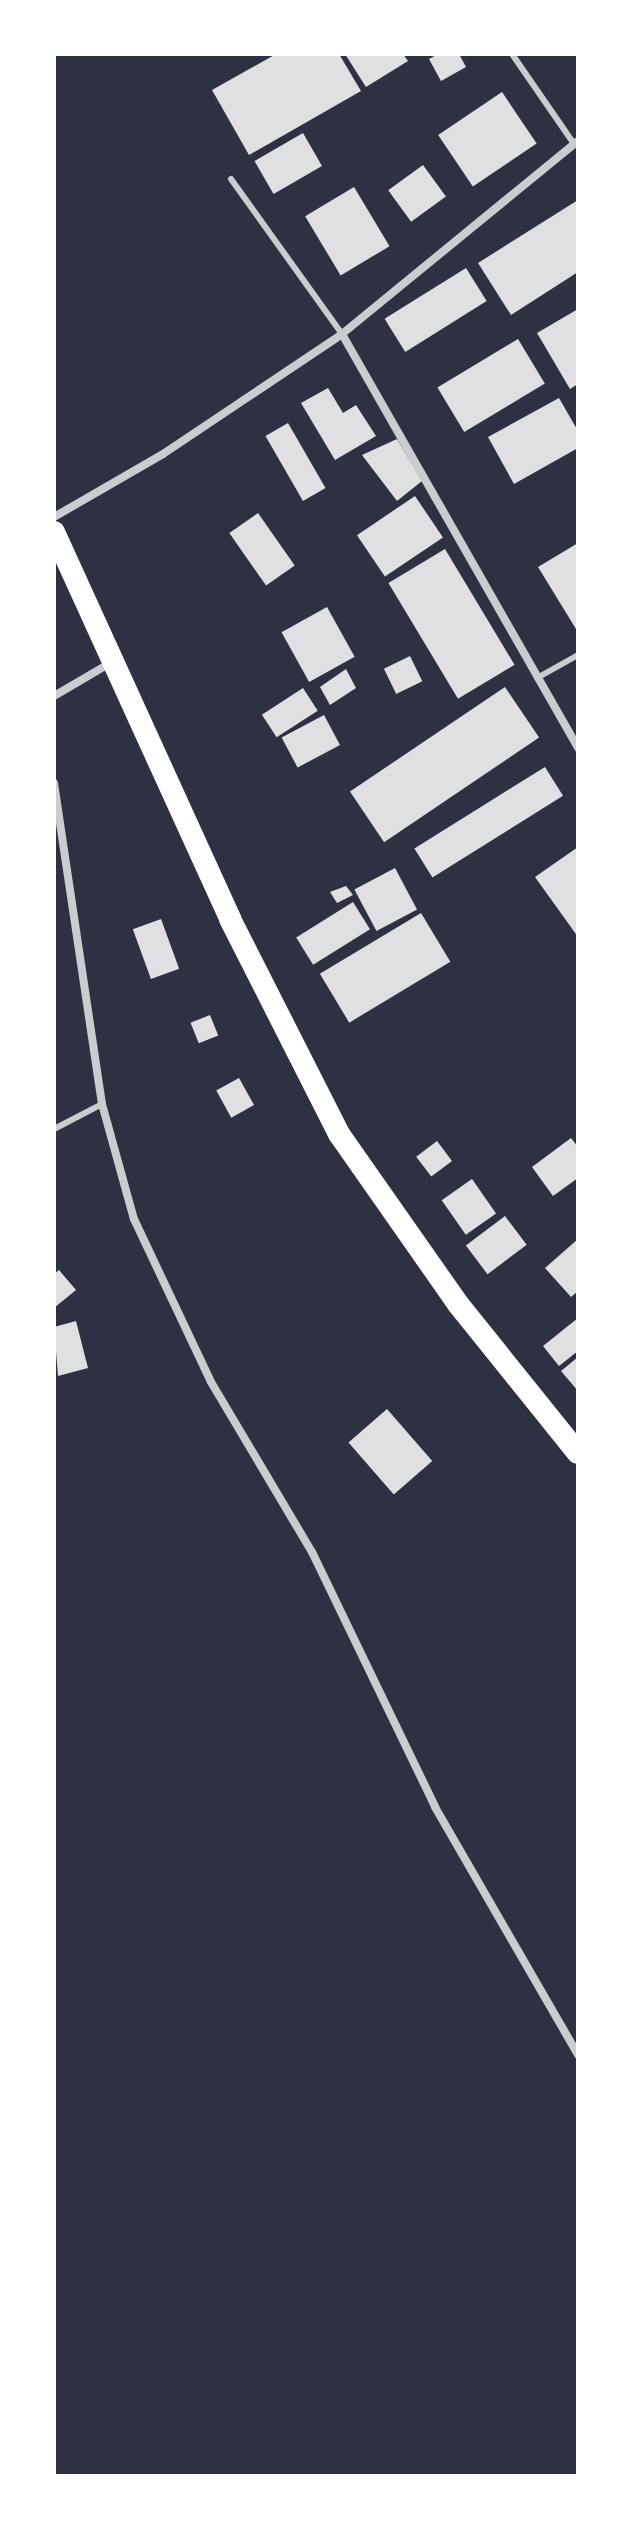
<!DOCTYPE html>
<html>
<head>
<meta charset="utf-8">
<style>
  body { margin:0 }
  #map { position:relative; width:632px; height:2530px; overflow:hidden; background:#2d3142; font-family:"IBM Plex Sans",sans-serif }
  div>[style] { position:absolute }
  .building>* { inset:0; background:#e0e0e3; transform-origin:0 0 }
  .service>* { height:6px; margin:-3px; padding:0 3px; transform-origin:3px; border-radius:3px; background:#caccd0 }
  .minor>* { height:8px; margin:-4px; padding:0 4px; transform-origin:4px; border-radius:4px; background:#caccd0 }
  .trunk>* { height:22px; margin:-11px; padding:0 11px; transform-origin:11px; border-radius:11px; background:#fff }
  span { translate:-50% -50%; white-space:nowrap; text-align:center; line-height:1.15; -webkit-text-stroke:6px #fff; paint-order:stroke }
  .frame { position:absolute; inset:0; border:56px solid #fff; pointer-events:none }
</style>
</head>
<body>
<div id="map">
  <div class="building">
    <div style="clip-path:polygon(276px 54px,339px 54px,361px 91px,249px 155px,212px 90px)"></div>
    <div style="clip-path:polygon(345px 54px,403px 54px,408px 61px,366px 87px)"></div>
    <div style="clip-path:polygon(438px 54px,459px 54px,466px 67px,441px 81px,429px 59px)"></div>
    <div style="left:502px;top:92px;width:62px;height:77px;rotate:56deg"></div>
    <div style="left:303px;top:133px;width:38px;height:56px;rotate:60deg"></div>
    <div style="left:423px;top:165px;width:39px;height:43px;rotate:54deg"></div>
    <div style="left:354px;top:187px;width:69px;height:57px;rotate:59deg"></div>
    <div style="clip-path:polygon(578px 200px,578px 272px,511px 315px,478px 263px)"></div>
    <div style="left:466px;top:268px;width:39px;height:96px;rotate:58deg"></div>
    <div style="clip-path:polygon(578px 309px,578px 384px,570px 389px,537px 333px)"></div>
    <div style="left:518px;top:339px;width:52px;height:94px;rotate:59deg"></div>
    <div style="clip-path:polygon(328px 388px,343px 413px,356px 405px,376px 436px,335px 460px,301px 403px)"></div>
    <div style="clip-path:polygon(559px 398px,578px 431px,578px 448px,514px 484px,488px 437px)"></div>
    <div style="left:288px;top:423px;width:75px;height:26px;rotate:60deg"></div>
    <div style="clip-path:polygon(397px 439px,422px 481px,397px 501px,362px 455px)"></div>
    <div style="left:415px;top:496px;width:50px;height:70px;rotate:56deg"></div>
    <div style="left:258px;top:513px;width:64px;height:35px;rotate:55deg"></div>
    <div style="clip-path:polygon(578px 543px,578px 627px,576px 629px,538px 567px)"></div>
    <div style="left:445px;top:549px;width:135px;height:66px;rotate:59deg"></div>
    <div style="left:327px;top:607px;width:57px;height:52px;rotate:61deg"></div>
    <div style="left:410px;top:656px;width:28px;height:29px;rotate:64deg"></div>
    <div style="clip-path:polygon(346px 669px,356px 688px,330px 705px,320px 687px)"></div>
    <div style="left:505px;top:687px;width:61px;height:187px;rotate:56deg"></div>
    <div style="left:303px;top:688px;width:27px;height:49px;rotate:57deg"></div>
    <div style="left:324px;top:715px;width:34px;height:48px;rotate:62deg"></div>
    <div style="left:545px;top:767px;width:34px;height:154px;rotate:58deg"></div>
    <div style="clip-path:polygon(578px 847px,578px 937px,535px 877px)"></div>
    <div style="left:395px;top:868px;width:47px;height:46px;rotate:62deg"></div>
    <div style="clip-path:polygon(346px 886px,353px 895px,337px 903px,330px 892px)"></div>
    <div style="left:353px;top:902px;width:32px;height:67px;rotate:58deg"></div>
    <div style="left:421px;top:913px;width:57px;height:118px;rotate:59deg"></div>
    <div style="left:161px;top:919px;width:53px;height:30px;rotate:70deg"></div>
    <div style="left:210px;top:1015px;width:22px;height:21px;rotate:68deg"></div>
    <div style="left:239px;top:1078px;width:31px;height:26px;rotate:61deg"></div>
    <div style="clip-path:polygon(571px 1138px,578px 1147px,578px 1178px,553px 1196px,532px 1167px)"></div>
    <div style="left:437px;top:1141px;width:25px;height:26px;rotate:53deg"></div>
    <div style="left:472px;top:1179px;width:42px;height:37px;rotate:55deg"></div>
    <div style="left:505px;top:1216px;width:36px;height:49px;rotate:53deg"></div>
    <div style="clip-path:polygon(578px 1239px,578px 1291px,571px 1297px,545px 1268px)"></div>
    <div style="clip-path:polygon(59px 1270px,76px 1290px,54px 1308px,54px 1274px)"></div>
    <div style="clip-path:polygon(578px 1318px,578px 1351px,559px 1366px,543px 1346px)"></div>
    <div style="clip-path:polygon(76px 1321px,88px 1368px,58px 1376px,54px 1327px)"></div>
    <div style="clip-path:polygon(578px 1357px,578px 1391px,561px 1371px)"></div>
    <div style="left:387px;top:1409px;width:69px;height:51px;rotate:49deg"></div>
  </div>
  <div class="service">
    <div style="left:512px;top:54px;width:109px;rotate:55.4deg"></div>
    <div style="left:231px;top:179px;width:191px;rotate:54.4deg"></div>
    <div style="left:537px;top:678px;width:47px;rotate:-29.3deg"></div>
    <div style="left:54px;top:1129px;width:54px;rotate:-27.5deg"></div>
  </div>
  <div class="minor">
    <div style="left:342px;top:334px;width:477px;rotate:60.3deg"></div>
    <div style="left:54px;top:517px;width:126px;rotate:-30deg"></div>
    <div style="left:163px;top:454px;width:216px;rotate:-33.8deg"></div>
    <div style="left:342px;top:334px;width:305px;rotate:-39.3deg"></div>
    <div style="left:54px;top:696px;width:67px;rotate:-30.4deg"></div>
    <div style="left:54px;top:783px;width:325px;rotate:81.5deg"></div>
    <div style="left:102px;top:1104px;width:119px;rotate:74.5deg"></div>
    <div style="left:134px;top:1219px;width:180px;rotate:64.7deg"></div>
    <div style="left:211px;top:1382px;width:198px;rotate:59.3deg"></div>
    <div style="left:312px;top:1552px;width:283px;rotate:64.2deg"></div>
    <div style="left:435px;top:1807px;width:286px;rotate:60deg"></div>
  </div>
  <div class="trunk">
    <div style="left:54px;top:532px;width:425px;rotate:65.5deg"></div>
    <div style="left:230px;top:919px;width:241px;rotate:63.1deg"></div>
    <div style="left:339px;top:1134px;width:208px;rotate:55deg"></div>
    <div style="left:458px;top:1304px;width:191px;rotate:51.2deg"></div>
  </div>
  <div class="frame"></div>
</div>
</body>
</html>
